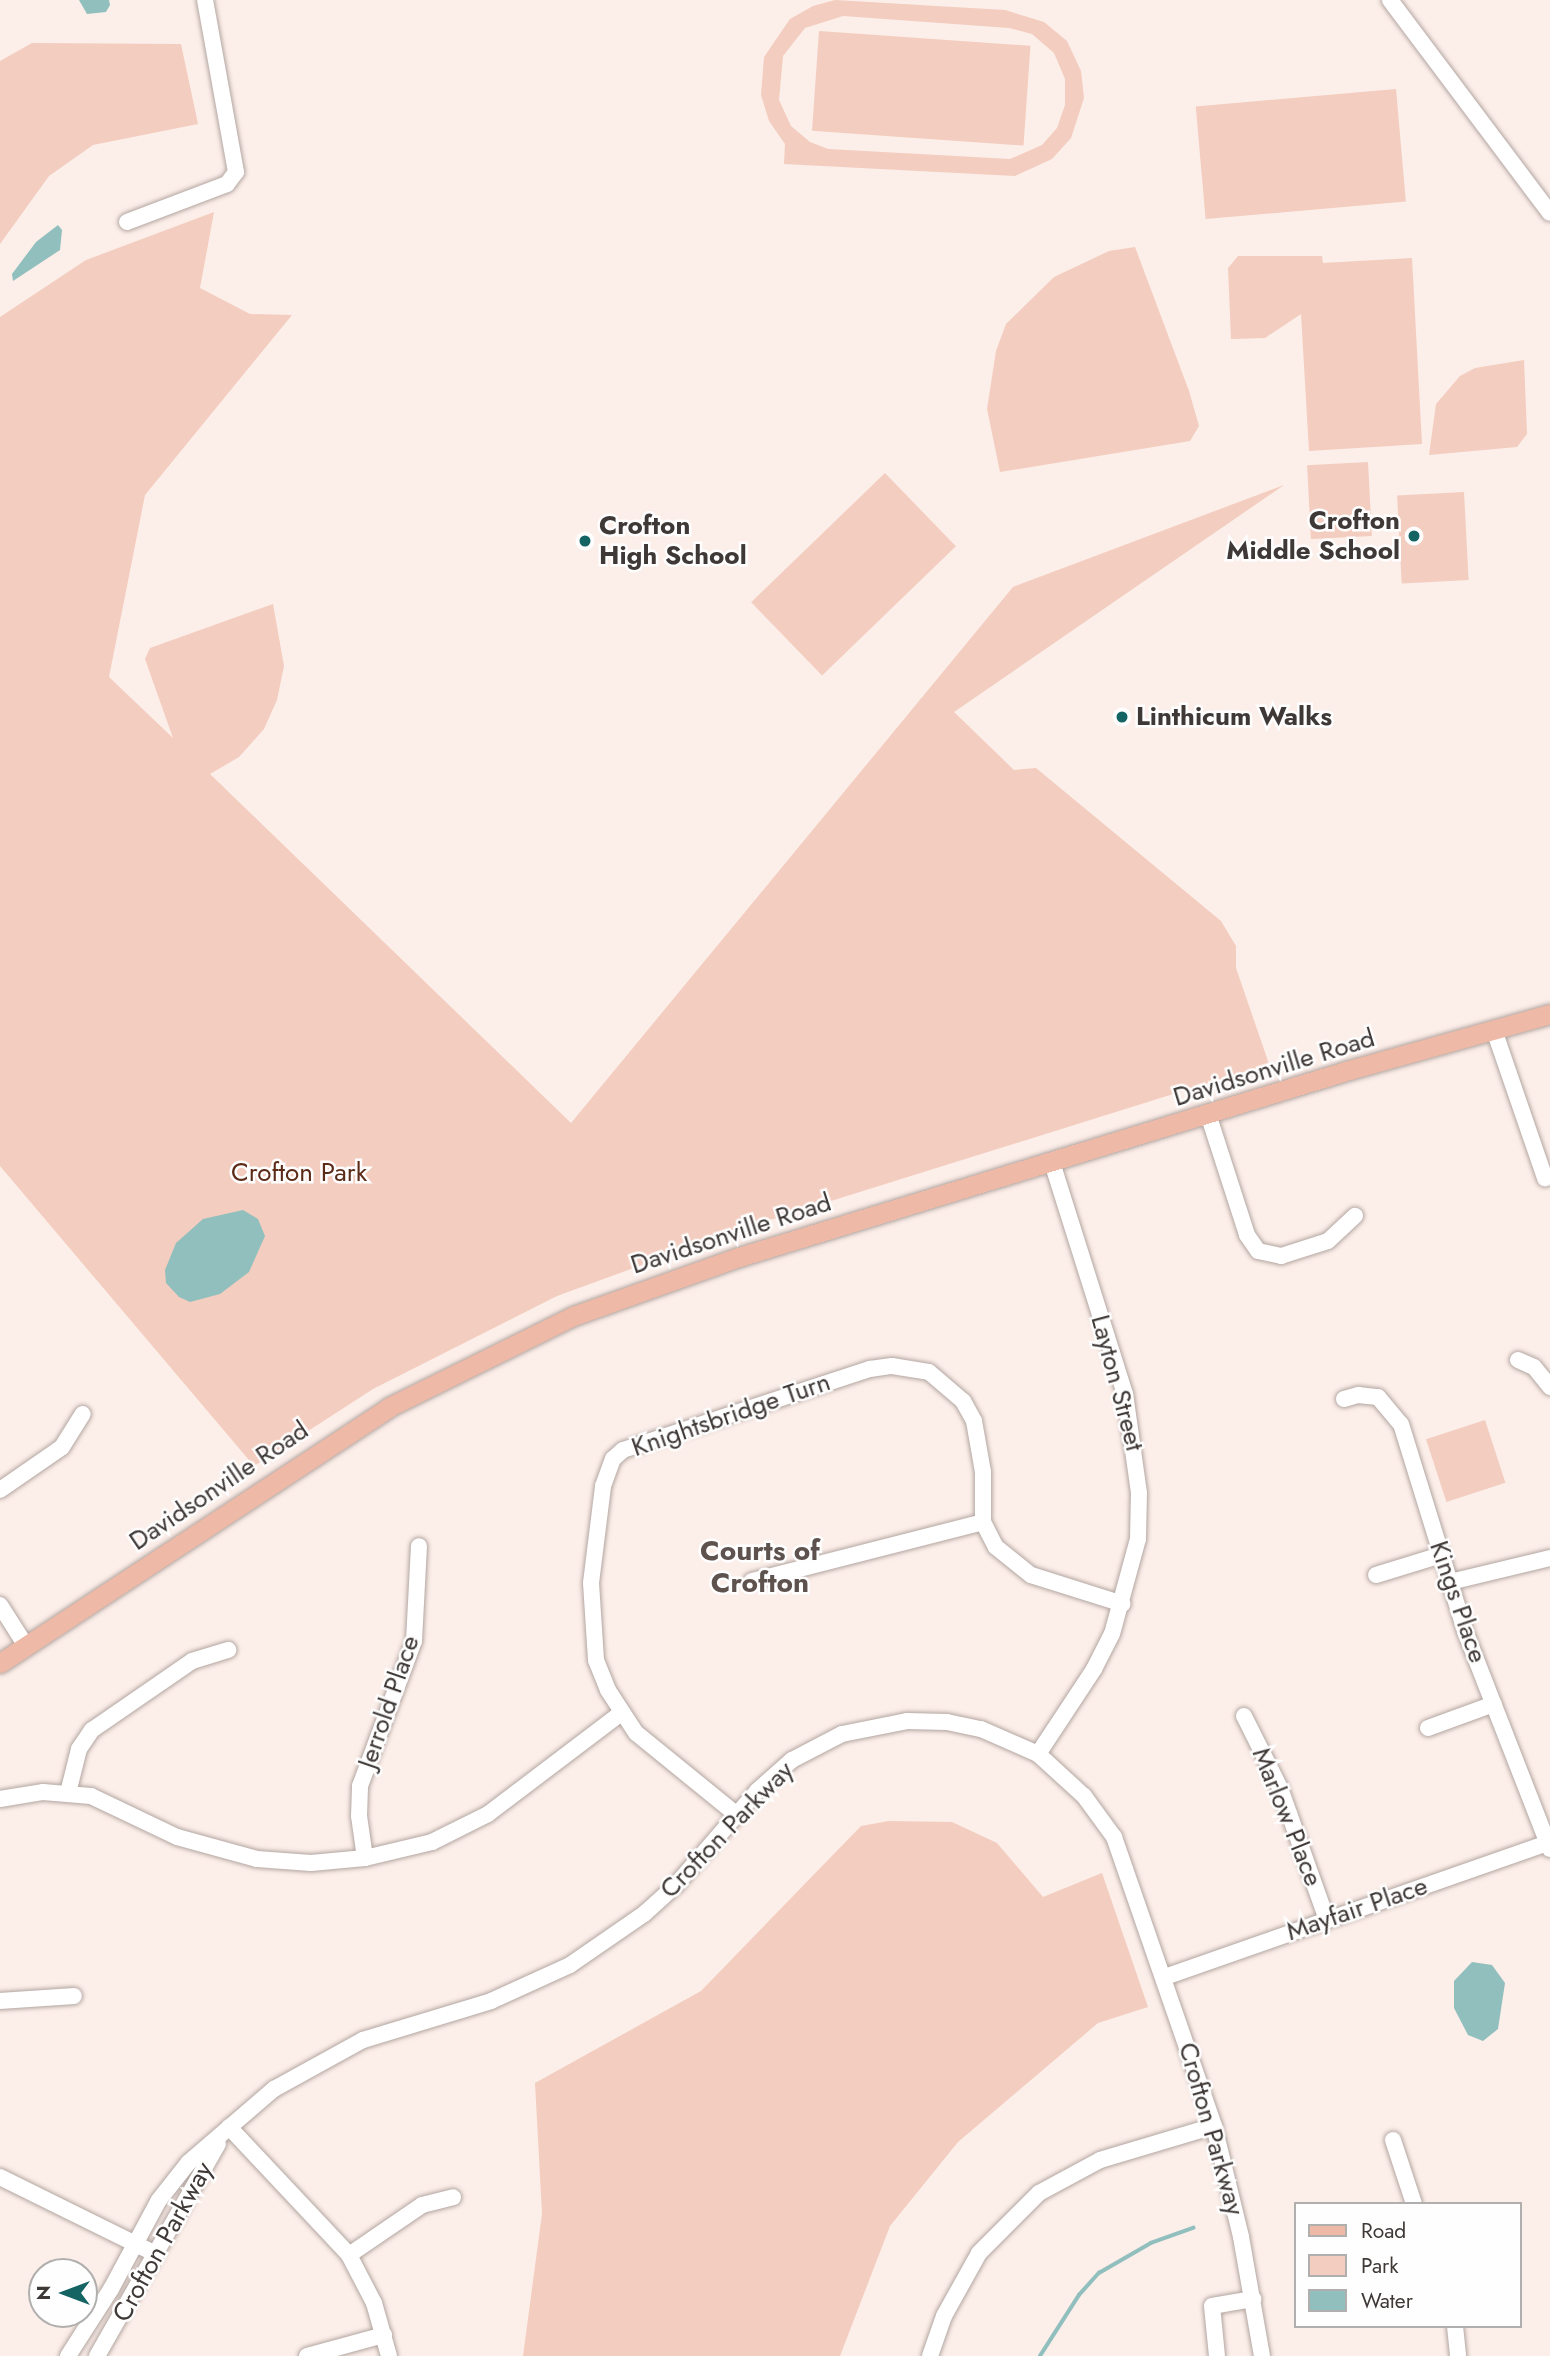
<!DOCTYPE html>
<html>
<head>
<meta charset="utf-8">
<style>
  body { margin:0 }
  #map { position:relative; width:1550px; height:2356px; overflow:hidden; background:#fceee9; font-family:Jost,sans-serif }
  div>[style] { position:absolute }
  .green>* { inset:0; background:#f3cdbf; transform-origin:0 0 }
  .water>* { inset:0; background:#91bfbe }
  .stream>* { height:3.5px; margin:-1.75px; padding:0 1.75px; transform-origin:1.75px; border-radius:1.75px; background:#91bfbe }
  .roads { filter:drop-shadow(0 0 2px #b3a6a1) drop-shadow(0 0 2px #b3a6a1) }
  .minor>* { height:16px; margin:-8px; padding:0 8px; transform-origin:8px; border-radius:8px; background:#fff }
  .major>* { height:19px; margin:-9.5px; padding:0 9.5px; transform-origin:9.5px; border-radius:9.5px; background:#eeb9a6 }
  .dots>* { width:19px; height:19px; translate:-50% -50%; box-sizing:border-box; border:4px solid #fefefe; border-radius:50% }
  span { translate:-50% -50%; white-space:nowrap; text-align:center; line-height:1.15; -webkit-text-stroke:5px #fefefe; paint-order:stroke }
  .poi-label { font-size:26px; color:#3e3836; font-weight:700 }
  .right { translate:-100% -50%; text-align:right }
  .left { translate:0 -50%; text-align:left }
  .street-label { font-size:26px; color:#3e3836 }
  .park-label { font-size:26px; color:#5c2b18 }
  .neighbourhood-label { font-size:28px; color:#5e524e; font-weight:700 }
  .legend { position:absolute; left:1294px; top:2202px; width:228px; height:126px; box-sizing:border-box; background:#fefefe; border:2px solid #b1afae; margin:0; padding:9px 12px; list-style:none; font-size:21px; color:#3e3836 }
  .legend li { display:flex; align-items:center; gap:14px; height:35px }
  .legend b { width:35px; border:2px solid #b1afae }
  .north { position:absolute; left:28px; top:2258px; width:70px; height:70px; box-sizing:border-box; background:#fefefe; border:2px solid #b1afae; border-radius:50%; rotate:270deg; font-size:19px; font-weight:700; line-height:28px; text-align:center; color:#3e3836 }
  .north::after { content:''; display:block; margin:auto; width:24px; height:32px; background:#156464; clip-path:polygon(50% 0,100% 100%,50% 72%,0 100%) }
</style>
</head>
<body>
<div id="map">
  <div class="green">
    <div style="clip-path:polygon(evenodd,835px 0,1005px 10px,1044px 22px,1067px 41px,1081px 71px,1084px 98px,1071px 138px,1052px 159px,1015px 176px,784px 164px,785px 144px,769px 121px,761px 95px,764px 57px,790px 19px,813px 6px,835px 0,843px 16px,1009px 28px,1032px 34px,1054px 53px,1065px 79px,1065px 105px,1057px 128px,1042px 145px,1010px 159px,828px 149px,810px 142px,791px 126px,779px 100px,783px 56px,805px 28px,843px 16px)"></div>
    <div style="left:819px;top:31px;width:212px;height:100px;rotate:4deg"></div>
    <div style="clip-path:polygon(32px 43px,181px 44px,198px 124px,93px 145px,49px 176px,0 244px,0 61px)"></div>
    <div style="left:1396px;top:89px;width:113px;height:201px;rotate:85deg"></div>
    <div style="clip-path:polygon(214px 212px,200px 288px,250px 314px,292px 315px,145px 495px,109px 677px,173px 738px,145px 659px,150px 648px,273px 604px,284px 666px,277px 700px,264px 729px,239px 757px,210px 774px,571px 1123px,1013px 587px,1284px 485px,954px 712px,1014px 770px,1036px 768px,1221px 921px,1236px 946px,1236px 968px,1269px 1064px,732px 1232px,557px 1296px,373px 1389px,254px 1466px,0 1166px,0 317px,86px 260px)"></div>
    <div style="clip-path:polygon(1135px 247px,1189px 391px,1199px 426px,1190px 441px,1000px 472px,987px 409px,996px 351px,1006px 324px,1054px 277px,1109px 251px)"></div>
    <div style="clip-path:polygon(1238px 256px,1322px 256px,1323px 263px,1412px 258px,1422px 444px,1309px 451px,1301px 314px,1265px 338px,1231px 339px,1228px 268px)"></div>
    <div style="clip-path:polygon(1524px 360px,1527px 434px,1517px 447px,1429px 455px,1436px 404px,1460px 376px,1475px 368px)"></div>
    <div style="left:1368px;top:462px;width:74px;height:61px;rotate:87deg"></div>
    <div style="left:885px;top:473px;width:102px;height:186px;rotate:46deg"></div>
    <div style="left:1464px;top:492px;width:88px;height:67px;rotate:87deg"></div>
    <div style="left:1485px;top:1420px;width:66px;height:62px;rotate:72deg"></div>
    <div style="clip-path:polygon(889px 1821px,952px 1822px,997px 1843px,1043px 1897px,1102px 1873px,1148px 2007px,1098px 2023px,958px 2142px,890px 2226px,840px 2356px,523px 2356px,542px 2214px,535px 2083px,701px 1991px,861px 1826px)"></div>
  </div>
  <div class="water">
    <div style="clip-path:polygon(79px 0,109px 0,110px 5px,106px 12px,87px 14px)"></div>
    <div style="clip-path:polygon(58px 225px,62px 230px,60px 250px,13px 281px,12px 274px,36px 242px)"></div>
    <div style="clip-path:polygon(243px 1210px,258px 1219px,265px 1236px,249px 1272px,220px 1294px,190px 1302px,179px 1297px,166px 1283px,165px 1270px,176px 1243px,203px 1219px)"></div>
    <div style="clip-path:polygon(1472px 1962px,1492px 1965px,1505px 1983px,1498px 2029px,1483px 2041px,1468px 2035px,1454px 2008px,1454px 1981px)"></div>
  </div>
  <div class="stream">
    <div style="left:1040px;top:2356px;width:72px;rotate:-57.4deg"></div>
    <div style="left:1079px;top:2295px;width:30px;rotate:-48deg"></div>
    <div style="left:1099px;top:2273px;width:60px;rotate:-30deg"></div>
    <div style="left:1151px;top:2243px;width:45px;rotate:-19.7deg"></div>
  </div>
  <div class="roads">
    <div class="minor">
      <div style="left:1390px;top:0;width:266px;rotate:53.1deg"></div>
      <div style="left:127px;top:222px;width:107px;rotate:-20.8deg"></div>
      <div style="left:227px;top:184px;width:15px;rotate:-53deg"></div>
      <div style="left:236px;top:172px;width:175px;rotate:-100.2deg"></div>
      <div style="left:1494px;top:1030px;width:157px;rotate:71deg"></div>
      <div style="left:1208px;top:1114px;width:127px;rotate:72.1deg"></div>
      <div style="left:1247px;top:1235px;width:19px;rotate:55deg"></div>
      <div style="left:1258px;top:1251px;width:24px;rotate:12deg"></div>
      <div style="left:1281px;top:1256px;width:49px;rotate:-17.7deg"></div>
      <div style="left:1328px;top:1241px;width:37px;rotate:-43deg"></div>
      <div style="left:1518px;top:1360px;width:17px;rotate:24deg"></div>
      <div style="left:1534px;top:1367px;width:26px;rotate:51deg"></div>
      <div style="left:1344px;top:1399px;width:15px;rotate:-16deg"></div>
      <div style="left:1358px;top:1395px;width:20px;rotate:6deg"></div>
      <div style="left:1378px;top:1397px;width:35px;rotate:50deg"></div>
      <div style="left:1401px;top:1424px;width:217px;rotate:72.8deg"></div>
      <div style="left:1465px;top:1631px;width:234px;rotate:68.7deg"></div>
      <div style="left:0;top:1490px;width:75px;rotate:-34.7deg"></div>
      <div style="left:62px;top:1447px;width:39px;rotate:-58deg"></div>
      <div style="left:1376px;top:1575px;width:68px;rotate:-17.1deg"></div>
      <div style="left:752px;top:1581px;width:238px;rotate:-14.3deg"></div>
      <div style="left:1450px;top:1582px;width:103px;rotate:-13.5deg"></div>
      <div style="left:0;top:1605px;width:49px;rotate:57.6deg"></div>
      <div style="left:1244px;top:1716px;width:80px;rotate:63.4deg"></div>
      <div style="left:1280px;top:1788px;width:140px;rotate:70.4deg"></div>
      <div style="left:1428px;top:1728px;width:70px;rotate:-20deg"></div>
      <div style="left:1038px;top:1754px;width:102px;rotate:-56.6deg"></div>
      <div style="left:1094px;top:1669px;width:39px;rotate:-63deg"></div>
      <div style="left:1112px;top:1634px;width:98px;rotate:-74.7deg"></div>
      <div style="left:1138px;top:1539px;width:46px;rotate:-88.8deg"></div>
      <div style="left:1139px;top:1493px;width:100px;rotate:-98deg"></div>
      <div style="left:1125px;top:1394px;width:243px;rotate:-107.5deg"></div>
      <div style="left:68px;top:1793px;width:45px;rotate:-76deg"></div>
      <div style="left:79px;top:1749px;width:23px;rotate:-56deg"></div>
      <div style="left:92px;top:1730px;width:121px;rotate:-34.6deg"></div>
      <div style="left:192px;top:1661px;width:38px;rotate:-17deg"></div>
      <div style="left:0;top:1799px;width:44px;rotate:-9.2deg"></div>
      <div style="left:43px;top:1792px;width:48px;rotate:4.8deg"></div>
      <div style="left:91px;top:1796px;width:95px;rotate:25.5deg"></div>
      <div style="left:177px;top:1837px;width:83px;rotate:15.4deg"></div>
      <div style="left:257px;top:1859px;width:54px;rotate:4.2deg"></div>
      <div style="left:311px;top:1863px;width:54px;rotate:-5.3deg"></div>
      <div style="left:365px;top:1858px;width:69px;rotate:-13.4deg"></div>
      <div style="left:432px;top:1842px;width:63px;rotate:-26.6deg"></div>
      <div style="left:488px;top:1814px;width:167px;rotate:-37.2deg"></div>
      <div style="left:737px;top:1815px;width:130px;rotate:-140.9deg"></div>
      <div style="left:636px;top:1733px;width:51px;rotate:-123.1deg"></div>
      <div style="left:608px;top:1690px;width:32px;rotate:-112deg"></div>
      <div style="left:596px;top:1660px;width:77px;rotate:-93.7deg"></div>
      <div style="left:591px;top:1583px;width:98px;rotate:-82.9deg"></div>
      <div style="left:603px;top:1486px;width:29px;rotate:-70deg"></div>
      <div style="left:613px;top:1459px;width:13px;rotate:-42deg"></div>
      <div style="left:623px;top:1450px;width:260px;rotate:-18.2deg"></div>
      <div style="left:870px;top:1369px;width:22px;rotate:-8deg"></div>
      <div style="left:892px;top:1366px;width:37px;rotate:9deg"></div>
      <div style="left:929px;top:1372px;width:45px;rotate:40.5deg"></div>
      <div style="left:963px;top:1401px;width:23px;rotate:61deg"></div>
      <div style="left:974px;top:1421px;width:52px;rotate:80deg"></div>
      <div style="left:983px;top:1472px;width:50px;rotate:90deg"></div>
      <div style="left:983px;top:1522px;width:28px;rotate:63deg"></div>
      <div style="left:996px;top:1547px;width:45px;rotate:38.7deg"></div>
      <div style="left:1031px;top:1575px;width:96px;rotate:17.5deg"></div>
      <div style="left:365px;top:1858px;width:42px;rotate:-98.1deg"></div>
      <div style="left:359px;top:1816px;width:30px;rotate:-88deg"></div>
      <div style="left:360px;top:1786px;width:155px;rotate:-69.6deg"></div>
      <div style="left:414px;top:1641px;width:95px;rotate:-87deg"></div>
      <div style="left:1165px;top:1977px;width:408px;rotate:-19.3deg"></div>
      <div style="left:0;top:2001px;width:74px;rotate:-3.9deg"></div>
      <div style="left:229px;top:2127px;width:175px;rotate:46.8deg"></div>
      <div style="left:349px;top:2255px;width:54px;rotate:62.5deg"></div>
      <div style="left:374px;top:2303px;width:55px;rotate:74.2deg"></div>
      <div style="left:1393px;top:2140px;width:67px;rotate:71.8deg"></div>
      <div style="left:0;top:2177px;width:174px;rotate:26.3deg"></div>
      <div style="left:349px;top:2255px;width:88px;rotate:-34.4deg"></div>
      <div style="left:422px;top:2205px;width:32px;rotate:-14deg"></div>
      <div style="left:1455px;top:2326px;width:30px;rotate:84deg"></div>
      <div style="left:68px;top:2356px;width:80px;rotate:-57.3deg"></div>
      <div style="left:111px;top:2289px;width:101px;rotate:-61.7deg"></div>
      <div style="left:159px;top:2200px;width:48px;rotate:-51.7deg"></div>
      <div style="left:189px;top:2162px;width:112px;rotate:-40.7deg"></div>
      <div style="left:274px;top:2089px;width:102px;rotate:-28.8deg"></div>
      <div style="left:363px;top:2040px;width:134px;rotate:-16.9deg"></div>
      <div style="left:491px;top:2001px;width:87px;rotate:-24.5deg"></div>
      <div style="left:570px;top:1965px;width:90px;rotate:-34.6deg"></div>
      <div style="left:644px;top:1914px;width:43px;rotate:-42.2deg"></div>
      <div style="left:676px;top:1885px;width:124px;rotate:-49.2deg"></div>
      <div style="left:757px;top:1791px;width:47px;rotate:-41.5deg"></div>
      <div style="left:792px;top:1760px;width:56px;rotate:-27.5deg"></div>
      <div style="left:842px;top:1734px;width:66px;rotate:-11.3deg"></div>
      <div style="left:907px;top:1721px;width:40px;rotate:1.4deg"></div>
      <div style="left:947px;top:1722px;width:35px;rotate:12deg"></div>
      <div style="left:981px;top:1729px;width:62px;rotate:23.7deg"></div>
      <div style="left:1038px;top:1754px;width:62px;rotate:42.4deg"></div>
      <div style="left:1084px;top:1796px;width:51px;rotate:53.8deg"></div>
      <div style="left:1114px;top:1837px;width:306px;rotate:70.9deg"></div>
      <div style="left:1214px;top:2126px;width:114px;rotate:76.3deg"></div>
      <div style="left:1241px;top:2237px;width:121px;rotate:80deg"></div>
      <div style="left:97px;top:2356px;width:244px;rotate:-60.3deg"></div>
      <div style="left:307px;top:2356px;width:80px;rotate:-15.3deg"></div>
      <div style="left:930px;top:2356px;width:42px;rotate:-70.7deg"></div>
      <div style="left:944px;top:2316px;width:72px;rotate:-60.9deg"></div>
      <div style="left:979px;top:2253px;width:85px;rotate:-45deg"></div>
      <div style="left:1039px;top:2193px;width:69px;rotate:-28.4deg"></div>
      <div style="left:1100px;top:2160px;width:119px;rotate:-16.6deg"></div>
      <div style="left:1217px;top:2356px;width:50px;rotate:-95.7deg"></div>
      <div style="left:1212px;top:2306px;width:42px;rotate:-9.7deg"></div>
    </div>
    <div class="major">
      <div style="left:0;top:1663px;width:466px;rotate:-33.3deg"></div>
      <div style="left:389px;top:1407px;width:205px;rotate:-26.3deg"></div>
      <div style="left:573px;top:1316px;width:176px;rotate:-19.6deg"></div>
      <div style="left:739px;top:1257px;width:638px;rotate:-17.04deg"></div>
      <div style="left:1349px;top:1070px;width:209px;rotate:-15.6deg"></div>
    </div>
  </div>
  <div class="dots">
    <div style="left:1414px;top:536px;background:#156464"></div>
    <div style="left:585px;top:541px;background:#156464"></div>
    <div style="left:1122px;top:717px;background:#156464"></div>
  </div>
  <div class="poi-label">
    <span class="right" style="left:1400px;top:536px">Crofton<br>Middle School</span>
    <span class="left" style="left:599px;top:541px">Crofton<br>High School</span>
    <span class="left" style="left:1136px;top:717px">Linthicum Walks</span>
  </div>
  <div class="street-label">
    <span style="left:1274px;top:1068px;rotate:-17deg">Davidsonville Road</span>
    <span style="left:731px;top:1234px;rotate:-18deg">Davidsonville Road</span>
    <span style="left:1117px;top:1383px;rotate:75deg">Layton Street</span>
    <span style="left:731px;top:1415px;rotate:-19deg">Knightsbridge Turn</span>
    <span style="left:219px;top:1486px;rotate:-34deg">Davidsonville Road</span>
    <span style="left:1458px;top:1602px;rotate:71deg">Kings Place</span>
    <span style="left:389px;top:1702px;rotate:-71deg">Jerrold Place</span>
    <span style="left:1287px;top:1817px;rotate:68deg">Marlow Place</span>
    <span style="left:727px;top:1830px;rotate:-46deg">Crofton Parkway</span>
    <span style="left:1357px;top:1909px;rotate:-19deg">Mayfair Place</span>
    <span style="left:1211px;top:2129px;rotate:74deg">Crofton Parkway</span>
    <span style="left:163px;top:2242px;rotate:-61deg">Crofton Parkway</span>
  </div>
  <div class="park-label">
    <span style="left:299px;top:1173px">Crofton Park</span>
  </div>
  <div class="neighbourhood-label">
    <span style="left:760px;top:1567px">Courts of<br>Crofton</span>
  </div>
  <ul class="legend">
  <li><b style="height:9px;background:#eeb9a6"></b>Road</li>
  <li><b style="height:19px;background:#f3cdbf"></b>Park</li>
  <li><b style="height:19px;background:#91bfbe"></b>Water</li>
  </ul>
  <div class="north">N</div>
</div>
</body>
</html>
